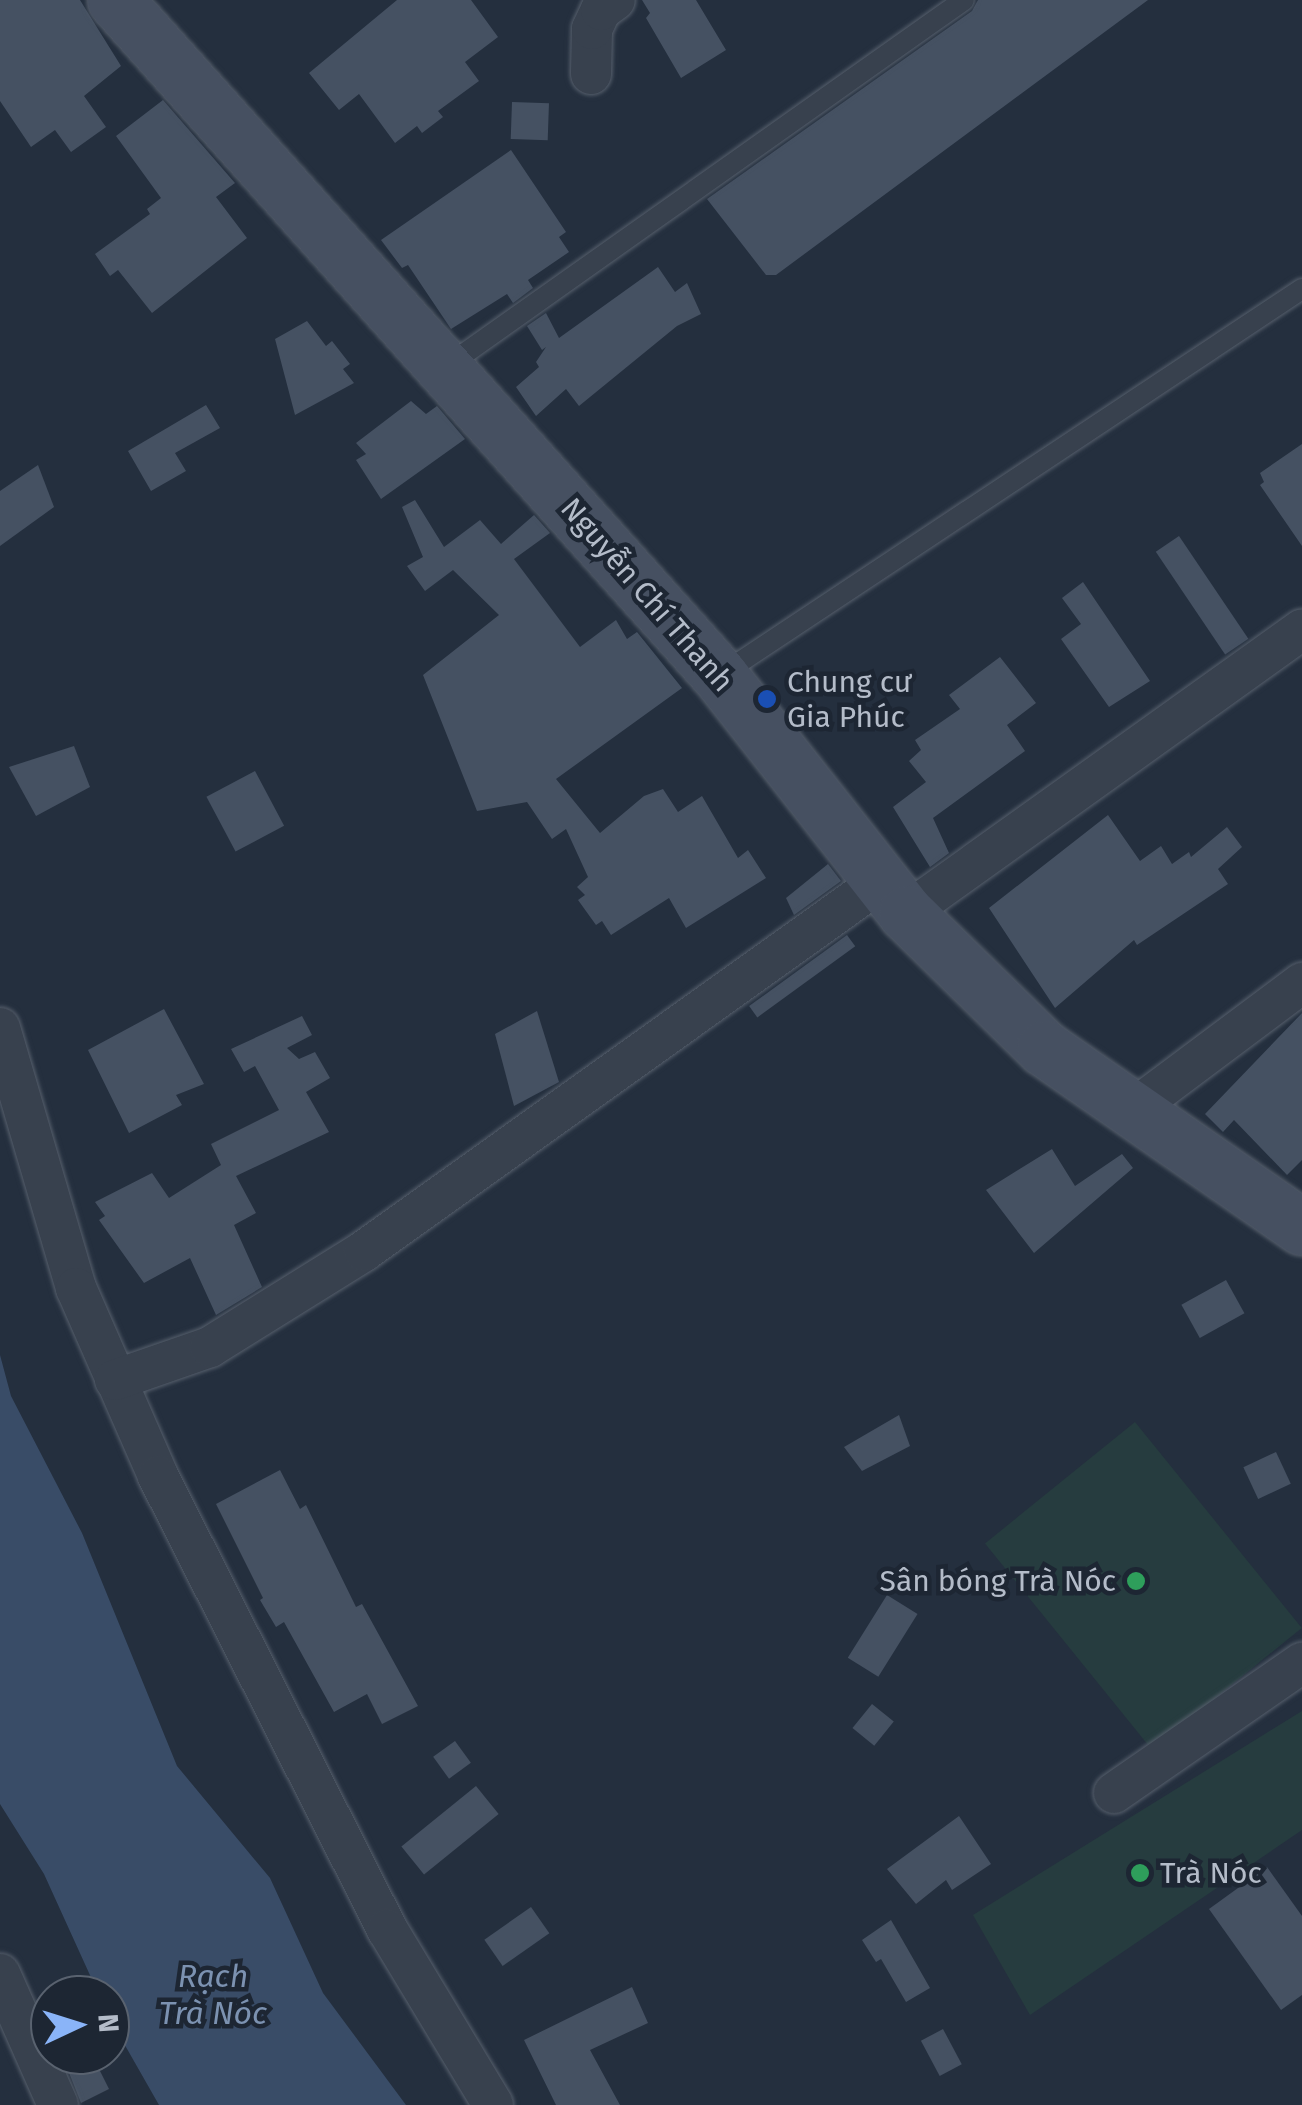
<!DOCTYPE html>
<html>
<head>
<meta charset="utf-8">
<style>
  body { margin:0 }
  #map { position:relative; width:1302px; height:2105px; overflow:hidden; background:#242f3e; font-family:"Fira Sans",sans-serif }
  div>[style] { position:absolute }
  .green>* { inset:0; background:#263c3f; transform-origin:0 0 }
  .water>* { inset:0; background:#394c67 }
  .building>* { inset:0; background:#455162; transform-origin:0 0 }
  .roads { filter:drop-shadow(0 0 2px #565f6c) drop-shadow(0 0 2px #565f6c) }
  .service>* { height:20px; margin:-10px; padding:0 10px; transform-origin:10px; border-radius:10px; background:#38414e }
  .minor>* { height:40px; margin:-20px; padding:0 20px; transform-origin:20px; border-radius:20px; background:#38414e }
  .secondary>* { height:55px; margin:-27.5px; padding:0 27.5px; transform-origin:27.5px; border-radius:27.5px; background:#465061 }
  .dots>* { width:28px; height:28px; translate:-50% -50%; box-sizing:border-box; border:5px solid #1d2633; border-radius:50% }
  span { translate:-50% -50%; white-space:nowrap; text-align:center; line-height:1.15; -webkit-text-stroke:9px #1d2633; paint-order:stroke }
  .street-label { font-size:30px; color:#b4bcc9 }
  .poi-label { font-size:30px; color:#b4bcc9 }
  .left { translate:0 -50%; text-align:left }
  .right { translate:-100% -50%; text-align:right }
  .water-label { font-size:32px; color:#7c92b1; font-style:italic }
  .north { position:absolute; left:30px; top:1975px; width:100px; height:100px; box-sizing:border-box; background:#1d2633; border:2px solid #59626f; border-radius:50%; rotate:86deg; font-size:28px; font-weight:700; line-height:40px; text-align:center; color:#b4bcc9 }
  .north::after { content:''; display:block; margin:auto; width:35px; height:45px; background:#8ab4f8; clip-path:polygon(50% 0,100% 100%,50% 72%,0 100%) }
</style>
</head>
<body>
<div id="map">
  <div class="green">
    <div style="left:1135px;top:1422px;width:265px;height:193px;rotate:51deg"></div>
    <div style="clip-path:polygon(1302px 1711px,1302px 1830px,1030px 2015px,973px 1915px)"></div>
  </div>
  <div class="water">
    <div style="clip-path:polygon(0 1355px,11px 1396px,82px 1533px,177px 1766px,270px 1878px,323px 1993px,406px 2105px,159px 2105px,110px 2019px,110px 1995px,99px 1995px,44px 1874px,0 1804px)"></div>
  </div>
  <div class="building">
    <div style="clip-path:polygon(0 0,80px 0,121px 66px,84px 96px,106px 127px,71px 152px,55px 130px,31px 147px,0 101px)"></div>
    <div style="clip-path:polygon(397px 0,471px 0,498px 37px,465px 62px,479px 81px,438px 111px,443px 117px,422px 133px,417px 126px,395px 143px,359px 94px,339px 110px,309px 73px)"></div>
    <div style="clip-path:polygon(642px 0,696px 0,726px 50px,681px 78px,646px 18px,650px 13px)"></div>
    <div style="clip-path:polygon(978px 0,1148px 0,776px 275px,766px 275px,707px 199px,972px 11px)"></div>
    <div style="clip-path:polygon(163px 100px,235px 183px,216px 197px,247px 238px,152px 313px,118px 270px,110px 276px,95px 254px,150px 214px,147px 209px,161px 198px,116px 136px)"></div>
    <div style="left:512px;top:102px;width:37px;height:37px;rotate:2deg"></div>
    <div style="clip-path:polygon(511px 150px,566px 232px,559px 237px,569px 252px,528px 280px,533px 288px,513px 303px,507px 294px,451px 329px,408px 265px,402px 268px,381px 240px)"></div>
    <div style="clip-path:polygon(658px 267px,675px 292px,687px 283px,701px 314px,677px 326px,579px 406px,566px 389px,536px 416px,516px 387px,539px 367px,536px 362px,546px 347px,542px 350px,527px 326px,546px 313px,559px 338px)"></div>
    <div style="clip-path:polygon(307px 321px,326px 346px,332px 341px,350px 364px,343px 369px,354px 383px,295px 415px,275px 339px)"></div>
    <div style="clip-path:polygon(411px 401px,426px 414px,437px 406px,465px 439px,381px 499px,356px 460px,366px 454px,356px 443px)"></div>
    <div style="clip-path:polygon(206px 405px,220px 428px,175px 453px,186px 471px,151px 491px,128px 451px)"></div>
    <div style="clip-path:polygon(1302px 444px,1302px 546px,1260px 485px,1264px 482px,1260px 473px)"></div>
    <div style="clip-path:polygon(38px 465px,54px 507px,0 546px,0 491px)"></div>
    <div style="clip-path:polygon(415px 500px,444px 547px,480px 520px,501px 544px,534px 515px,550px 533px,514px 559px,580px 647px,616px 620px,627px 639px,637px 632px,682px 688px,556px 779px,600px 833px,644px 796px,663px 789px,678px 812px,702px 796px,738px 858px,748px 850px,766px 878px,686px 928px,669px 898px,611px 935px,602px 921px,596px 925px,578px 900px,585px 895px,577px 887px,588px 877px,566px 829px,552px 839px,527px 802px,477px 811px,423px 675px,499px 615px,453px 570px,425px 591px,407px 566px,423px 557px,402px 507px)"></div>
    <div style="left:1179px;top:536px;width:124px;height:28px;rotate:56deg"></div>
    <div style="clip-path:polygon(1083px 582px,1150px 681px,1109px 707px,1061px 639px,1081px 624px,1062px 598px)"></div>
    <div style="clip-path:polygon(1000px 657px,1036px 703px,1007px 725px,1025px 751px,933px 818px,949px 853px,930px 867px,893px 807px,926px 782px,909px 761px,921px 750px,915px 740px,960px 709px,949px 695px)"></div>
    <div style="clip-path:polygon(74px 746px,90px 787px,36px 816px,9px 767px)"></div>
    <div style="left:255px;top:771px;width:62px;height:55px;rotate:62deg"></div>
    <div style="clip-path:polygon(1108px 815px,1140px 861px,1161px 846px,1172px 864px,1189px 852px,1191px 857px,1227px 827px,1242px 847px,1218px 869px,1228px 884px,1137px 945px,1134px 940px,1055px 1008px,989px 908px)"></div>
    <div style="clip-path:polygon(828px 864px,841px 881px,794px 915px,786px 898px)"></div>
    <div style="left:847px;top:935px;width:14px;height:121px;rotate:54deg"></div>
    <div style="clip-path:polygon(164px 1009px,204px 1084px,176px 1095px,182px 1105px,129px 1133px,88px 1050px)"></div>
    <div style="clip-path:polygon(537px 1011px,559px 1082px,514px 1106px,495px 1034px)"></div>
    <div style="clip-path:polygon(1302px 1013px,1302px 1160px,1287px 1175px,1234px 1120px,1223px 1132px,1205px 1114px)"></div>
    <div style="clip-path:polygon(302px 1016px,312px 1035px,287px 1048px,299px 1059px,315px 1052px,330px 1078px,306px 1092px,329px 1132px,236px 1176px,256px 1213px,234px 1225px,262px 1287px,216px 1315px,190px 1258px,144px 1283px,99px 1220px,105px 1216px,95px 1202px,152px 1173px,169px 1198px,221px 1165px,211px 1144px,279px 1110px,255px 1066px,244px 1072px,231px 1049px)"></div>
    <div style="clip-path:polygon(1052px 1149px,1075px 1186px,1122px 1154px,1133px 1168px,1034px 1253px,986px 1190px)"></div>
    <div style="left:1226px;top:1280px;width:38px;height:51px;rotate:61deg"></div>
    <div style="clip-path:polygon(899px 1415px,910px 1446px,862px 1471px,844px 1447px)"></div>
    <div style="left:1276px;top:1452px;width:35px;height:36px;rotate:65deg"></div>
    <div style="clip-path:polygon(280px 1470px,300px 1509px,306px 1505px,356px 1607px,362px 1604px,418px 1706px,382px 1724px,367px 1694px,334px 1712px,284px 1622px,276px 1627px,260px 1600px,263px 1598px,216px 1504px)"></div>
    <div style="left:887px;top:1595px;width:36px;height:74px;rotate:32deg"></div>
    <div style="left:872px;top:1704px;width:28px;height:31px;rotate:39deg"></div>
    <div style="left:455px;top:1741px;width:27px;height:27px;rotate:54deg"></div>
    <div style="left:476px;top:1786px;width:36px;height:96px;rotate:51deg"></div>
    <div style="clip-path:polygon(959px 1816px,991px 1864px,952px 1890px,946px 1880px,916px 1904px,887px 1869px)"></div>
    <div style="clip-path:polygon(1267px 1867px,1302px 1916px,1302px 1995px,1281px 2010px,1209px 1909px)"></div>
    <div style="left:531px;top:1907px;width:32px;height:57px;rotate:55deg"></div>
    <div style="clip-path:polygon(891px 1920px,930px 1988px,906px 2002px,881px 1959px,876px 1962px,862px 1940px)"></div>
    <div style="clip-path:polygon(632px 1987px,648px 2023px,590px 2050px,620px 2105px,556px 2105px,524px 2040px)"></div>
    <div style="left:943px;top:2029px;width:40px;height:25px;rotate:62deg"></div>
    <div style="clip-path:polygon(62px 2055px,92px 2055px,109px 2089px,81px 2103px)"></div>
  </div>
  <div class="roads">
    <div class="service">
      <div style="left:447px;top:366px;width:633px;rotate:-35.3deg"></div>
      <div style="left:722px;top:674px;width:696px;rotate:-33.58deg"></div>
    </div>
    <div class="minor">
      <div style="left:591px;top:74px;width:45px;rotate:-88.7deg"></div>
      <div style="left:592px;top:29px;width:21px;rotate:-65deg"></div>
      <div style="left:601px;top:10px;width:17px;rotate:-36deg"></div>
      <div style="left:906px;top:913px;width:487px;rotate:-35.6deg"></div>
      <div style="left:0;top:1028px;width:271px;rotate:73.7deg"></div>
      <div style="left:76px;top:1288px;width:205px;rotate:66.4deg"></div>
      <div style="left:158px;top:1476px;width:508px;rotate:63.18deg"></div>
      <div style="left:387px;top:1929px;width:205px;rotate:58.9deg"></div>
      <div style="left:1131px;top:1111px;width:214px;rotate:-36.8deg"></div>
      <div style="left:115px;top:1380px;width:101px;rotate:-19.2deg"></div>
      <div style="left:210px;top:1347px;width:181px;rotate:-31.9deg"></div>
      <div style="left:364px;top:1251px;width:634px;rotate:-35.57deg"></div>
      <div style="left:1114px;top:1793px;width:229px;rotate:-34.7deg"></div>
      <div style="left:0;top:1974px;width:143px;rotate:66.1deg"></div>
    </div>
    <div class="secondary">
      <div style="left:115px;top:0;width:907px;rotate:48.17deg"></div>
      <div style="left:720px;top:676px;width:301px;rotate:51.9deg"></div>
      <div style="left:906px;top:913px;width:193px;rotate:44.4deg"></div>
      <div style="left:1044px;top:1048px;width:314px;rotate:34.8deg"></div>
    </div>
  </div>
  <div class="dots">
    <div style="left:767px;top:699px;background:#1a4fb4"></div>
    <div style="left:1136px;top:1581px;background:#2e9e5b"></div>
    <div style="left:1140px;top:1873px;background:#2e9e5b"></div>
  </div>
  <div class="street-label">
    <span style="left:647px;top:595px;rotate:49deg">Nguyễn Chí Thanh</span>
  </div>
  <div class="poi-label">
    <span class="left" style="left:787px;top:699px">Chung cư<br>Gia Phúc</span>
    <span class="right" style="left:1116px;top:1581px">Sân bóng Trà Nóc</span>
    <span class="left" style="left:1160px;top:1873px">Trà Nóc</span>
  </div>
  <div class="water-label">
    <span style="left:213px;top:1995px">Rạch<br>Trà Nóc</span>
  </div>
  <div class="north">N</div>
</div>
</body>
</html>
